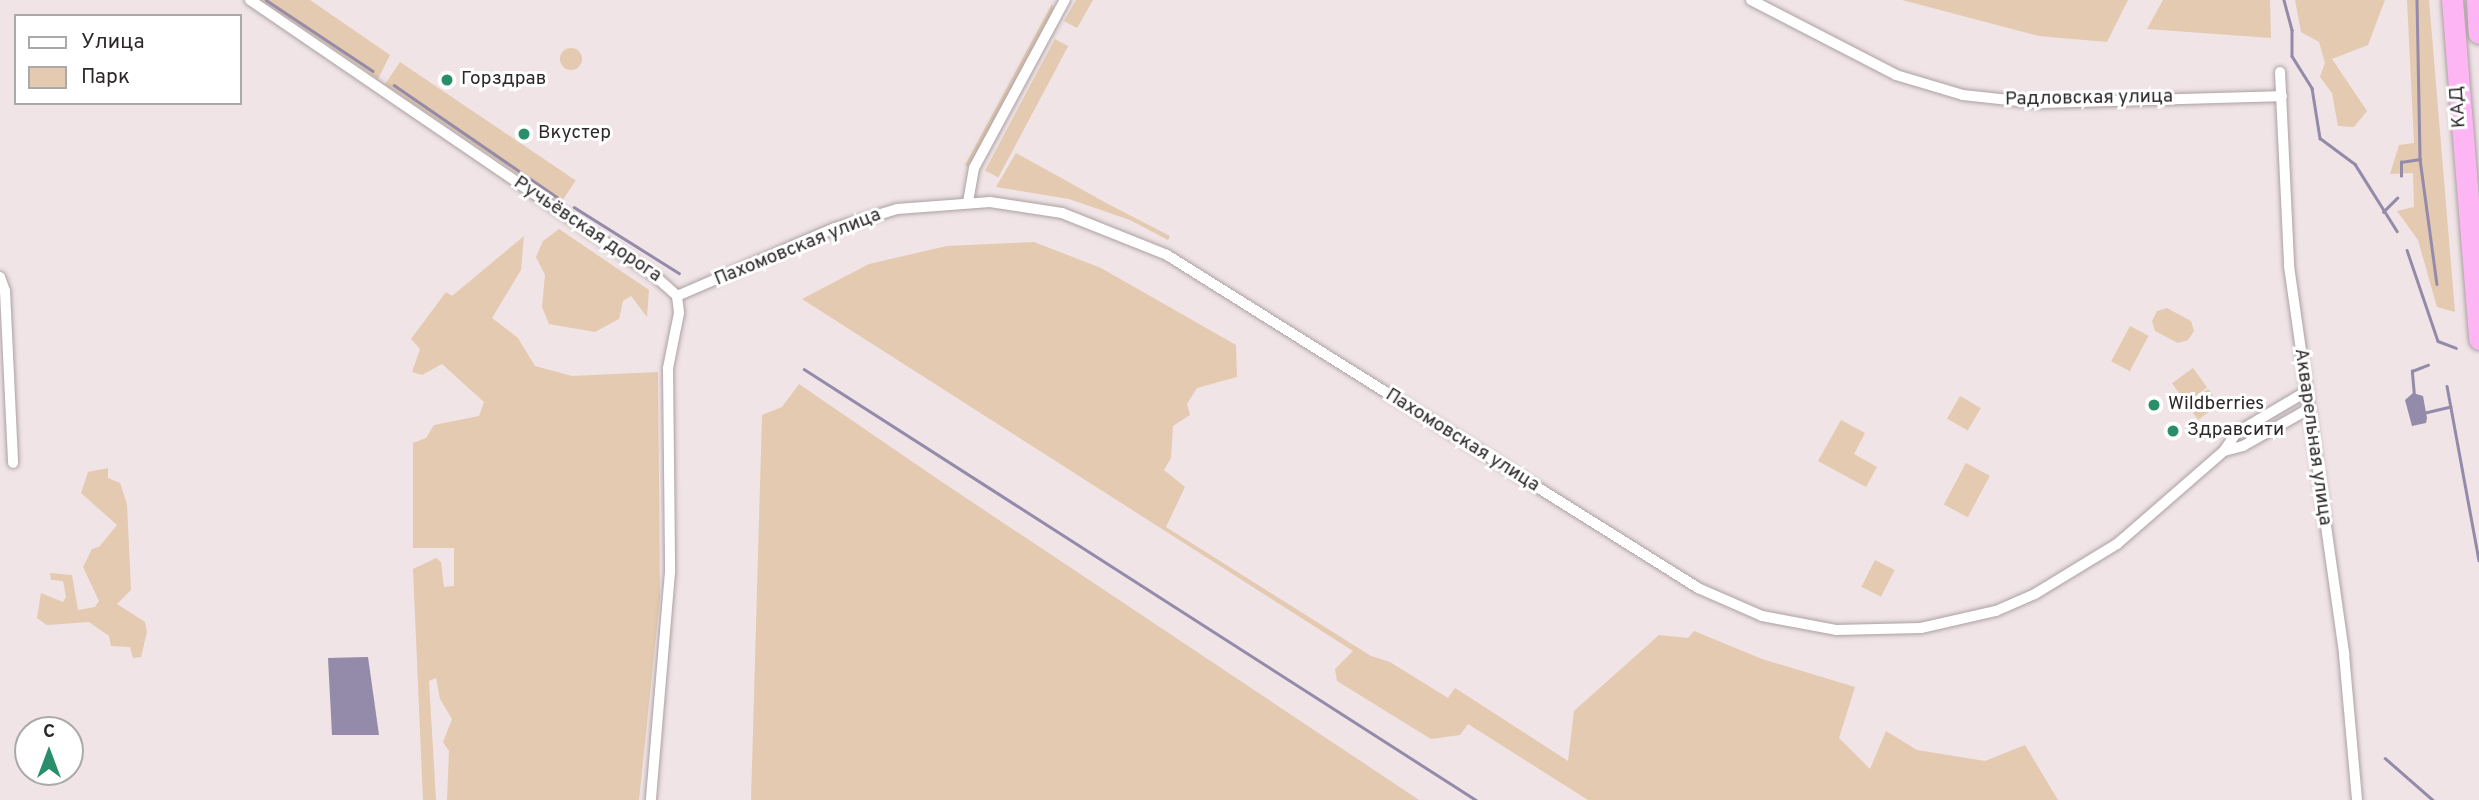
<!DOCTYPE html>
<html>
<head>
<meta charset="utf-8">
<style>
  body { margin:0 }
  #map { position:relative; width:2479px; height:800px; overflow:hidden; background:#f0e4e6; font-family:Overpass,sans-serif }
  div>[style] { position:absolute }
  .green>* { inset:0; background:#e3cab0; transform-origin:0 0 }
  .round { border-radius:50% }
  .water>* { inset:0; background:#948aa9 }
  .stream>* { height:2.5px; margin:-1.25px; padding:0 1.25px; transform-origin:1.25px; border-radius:1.25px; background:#948aa9 }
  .roads { filter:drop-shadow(0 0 2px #aca1a3) drop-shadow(0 0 2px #aca1a3) }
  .minor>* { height:10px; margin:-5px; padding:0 5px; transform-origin:5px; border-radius:5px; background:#fff }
  .motorway>* { height:21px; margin:-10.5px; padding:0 10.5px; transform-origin:10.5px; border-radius:10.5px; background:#fdb6f3 }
  .dots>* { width:19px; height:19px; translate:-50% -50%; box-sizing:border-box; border:4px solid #fff; border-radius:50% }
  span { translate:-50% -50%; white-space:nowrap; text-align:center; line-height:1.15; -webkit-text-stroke:6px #fff; paint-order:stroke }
  .poi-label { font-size:19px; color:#2d292a }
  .left { translate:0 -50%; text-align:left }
  .street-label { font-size:19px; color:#2d292a }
  .legend { position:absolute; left:14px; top:14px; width:228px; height:91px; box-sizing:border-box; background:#fff; border:2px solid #aba9aa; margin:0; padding:9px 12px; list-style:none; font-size:21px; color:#2d292a }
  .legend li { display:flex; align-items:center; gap:14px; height:35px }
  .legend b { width:35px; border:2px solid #aba9aa }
  .north { position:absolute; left:14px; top:716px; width:70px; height:70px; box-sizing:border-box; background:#fff; border:2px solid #aba9aa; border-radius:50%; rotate:0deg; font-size:19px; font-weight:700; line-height:28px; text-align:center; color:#2d292a }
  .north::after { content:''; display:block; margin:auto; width:24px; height:32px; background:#298e6a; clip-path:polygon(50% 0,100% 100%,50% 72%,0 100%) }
</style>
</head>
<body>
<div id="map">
  <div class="green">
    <div style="clip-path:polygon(261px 0,310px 0,390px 55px,378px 79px)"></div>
    <div style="clip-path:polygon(1076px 0,1093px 0,1077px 28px,1064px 21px)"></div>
    <div style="clip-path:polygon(1902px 0,2128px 0,2107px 42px,2039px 36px)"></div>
    <div style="clip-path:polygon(2163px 0,2270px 0,2271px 38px,2147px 29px)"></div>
    <div style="clip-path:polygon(2295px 0,2385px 0,2368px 45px,2332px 59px,2367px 111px,2354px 127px,2338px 126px,2332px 93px,2320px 77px,2325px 63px,2319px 42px,2301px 32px)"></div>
    <div style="clip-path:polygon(2407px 0,2429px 0,2455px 312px,2437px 307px,2418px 240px,2397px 211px,2414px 207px,2413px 173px,2390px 174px,2399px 145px,2414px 143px)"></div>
    <div style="clip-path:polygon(1052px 4px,1054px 10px,968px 167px,965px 165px)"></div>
    <div style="left:1055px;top:39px;width:15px;height:149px;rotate:28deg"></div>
    <div class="round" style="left:560px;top:48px;width:22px;height:22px"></div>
    <div style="left:400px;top:62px;width:212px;height:27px;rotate:34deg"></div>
    <div style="clip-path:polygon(1016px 153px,1110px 205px,1170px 236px,1168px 240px,1130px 220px,1069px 199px,996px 187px)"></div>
    <div style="clip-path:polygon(559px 229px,649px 290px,647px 317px,631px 296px,623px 301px,619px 319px,595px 332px,549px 324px,542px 307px,545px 275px,536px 257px,543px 241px)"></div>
    <div style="clip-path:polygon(524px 236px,521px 270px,492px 318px,518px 338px,535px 366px,572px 376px,658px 372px,660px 598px,639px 800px,447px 800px,449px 751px,443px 742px,452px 719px,440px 699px,436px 678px,429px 681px,436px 800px,423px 800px,413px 569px,436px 558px,441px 562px,444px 587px,454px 586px,454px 548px,413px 548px,413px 443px,426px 438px,434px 425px,479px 416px,484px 402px,442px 364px,422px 375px,412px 372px,420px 349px,411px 339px,446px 292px,452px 296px)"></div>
    <div style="clip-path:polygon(1034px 242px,1101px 268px,1236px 345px,1237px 377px,1197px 388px,1187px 404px,1190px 415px,1173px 426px,1171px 458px,1164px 470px,1185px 487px,1166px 527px,1371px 656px,1390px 662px,1448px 698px,1455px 688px,1568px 761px,1574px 711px,1659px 635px,1688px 638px,1694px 631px,1762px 659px,1855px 687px,1839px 738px,1870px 769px,1886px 731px,1917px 750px,1985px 761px,2025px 745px,2058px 800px,1588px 800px,1468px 724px,1460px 735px,1431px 739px,1337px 681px,1335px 669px,1353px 651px,802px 299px,869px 264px,947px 246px)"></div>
    <div style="clip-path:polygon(2167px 308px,2191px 321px,2194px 331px,2188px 340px,2178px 343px,2155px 331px,2152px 321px,2157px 311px)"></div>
    <div style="left:2130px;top:326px;width:21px;height:40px;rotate:28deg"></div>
    <div style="left:2193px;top:368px;width:24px;height:26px;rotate:54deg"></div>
    <div style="clip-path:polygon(799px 384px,939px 480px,1419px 800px,751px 800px,762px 415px,782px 407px)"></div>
    <div style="left:2208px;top:389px;width:19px;height:26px;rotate:54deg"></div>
    <div style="left:1960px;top:396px;width:24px;height:26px;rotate:30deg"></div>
    <div style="clip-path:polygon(1841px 420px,1865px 433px,1854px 454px,1877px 467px,1866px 487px,1818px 461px)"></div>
    <div style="left:1966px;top:463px;width:27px;height:47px;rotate:28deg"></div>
    <div style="clip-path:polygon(108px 468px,108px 478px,120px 483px,127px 504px,131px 590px,117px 604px,145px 622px,147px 632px,141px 657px,133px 658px,130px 647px,111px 646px,109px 636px,89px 622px,47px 625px,37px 618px,41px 593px,63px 602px,66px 597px,63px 581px,51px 580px,50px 573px,72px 575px,78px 610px,95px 607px,99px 601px,83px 567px,92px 549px,99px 547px,117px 525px,81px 493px,88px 472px)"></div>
    <div style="left:1875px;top:560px;width:22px;height:30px;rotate:27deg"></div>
  </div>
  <div class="water">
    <div style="clip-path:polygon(2413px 393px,2423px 396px,2427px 418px,2426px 423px,2412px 426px,2405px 400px)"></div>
    <div style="clip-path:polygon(368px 657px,379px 735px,332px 735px,328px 658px)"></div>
  </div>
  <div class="stream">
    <div style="left:266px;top:0;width:128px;rotate:33.6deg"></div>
    <div style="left:2284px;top:0;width:31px;rotate:75deg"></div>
    <div style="left:2292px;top:30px;width:26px;rotate:90deg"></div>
    <div style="left:2292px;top:56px;width:38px;rotate:58deg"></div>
    <div style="left:2312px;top:88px;width:51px;rotate:80.9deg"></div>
    <div style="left:2320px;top:138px;width:44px;rotate:36.6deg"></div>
    <div style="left:2355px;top:164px;width:79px;rotate:57.9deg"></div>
    <div style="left:2417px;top:0;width:159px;rotate:88.9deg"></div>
    <div style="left:2420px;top:159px;width:126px;rotate:82.3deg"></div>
    <div style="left:394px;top:85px;width:198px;rotate:34.5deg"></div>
    <div style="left:2401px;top:176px;width:14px;rotate:-90deg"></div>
    <div style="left:2401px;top:162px;width:19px;rotate:-9deg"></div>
    <div style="left:574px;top:207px;width:124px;rotate:32.2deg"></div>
    <div style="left:2383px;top:212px;width:20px;rotate:-45deg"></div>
    <div style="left:2407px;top:250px;width:96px;rotate:71.2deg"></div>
    <div style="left:2438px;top:341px;width:19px;rotate:21deg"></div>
    <div style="left:804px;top:369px;width:798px;rotate:32.67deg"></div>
    <div style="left:2447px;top:386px;width:177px;rotate:79.6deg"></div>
    <div style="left:2414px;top:396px;width:25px;rotate:-95deg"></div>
    <div style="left:2412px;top:371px;width:17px;rotate:-21deg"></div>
    <div style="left:2423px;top:413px;width:28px;rotate:-13deg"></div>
    <div style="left:2385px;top:758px;width:64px;rotate:41.2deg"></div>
  </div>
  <div class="roads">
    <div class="minor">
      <div style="left:250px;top:0;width:490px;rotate:34.3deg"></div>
      <div style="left:655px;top:276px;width:30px;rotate:42deg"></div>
      <div style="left:677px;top:296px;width:17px;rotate:83deg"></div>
      <div style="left:679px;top:313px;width:56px;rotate:101.3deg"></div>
      <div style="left:668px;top:368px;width:204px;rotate:89.4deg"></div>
      <div style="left:670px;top:572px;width:229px;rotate:94.8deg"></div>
      <div style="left:1751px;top:0;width:163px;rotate:27.3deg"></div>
      <div style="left:1896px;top:75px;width:70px;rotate:16.6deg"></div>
      <div style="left:1963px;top:95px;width:74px;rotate:6.2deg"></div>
      <div style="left:2037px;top:103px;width:245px;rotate:-1.6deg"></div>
      <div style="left:2280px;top:72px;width:194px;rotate:87.3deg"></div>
      <div style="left:2289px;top:266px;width:392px;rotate:81.9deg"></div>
      <div style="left:2344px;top:654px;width:147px;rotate:84.9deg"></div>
      <div style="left:968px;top:202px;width:35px;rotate:-80deg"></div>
      <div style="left:974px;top:168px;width:191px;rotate:-61.6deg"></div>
      <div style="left:0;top:277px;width:15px;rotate:70deg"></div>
      <div style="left:5px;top:291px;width:172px;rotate:87.3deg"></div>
      <div style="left:677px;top:296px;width:172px;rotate:-23.3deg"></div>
      <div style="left:835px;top:228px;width:65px;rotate:-17deg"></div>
      <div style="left:897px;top:209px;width:93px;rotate:-4.3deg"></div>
      <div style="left:990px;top:202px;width:73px;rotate:8.7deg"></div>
      <div style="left:1062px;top:213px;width:113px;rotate:21.8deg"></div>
      <div style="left:1167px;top:255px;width:627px;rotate:32.09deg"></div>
      <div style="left:1698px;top:588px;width:70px;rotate:23.6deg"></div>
      <div style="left:1762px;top:616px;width:75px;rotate:10.7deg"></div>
      <div style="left:1836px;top:630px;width:85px;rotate:-1.3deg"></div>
      <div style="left:1921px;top:628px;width:77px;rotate:-12.8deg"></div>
      <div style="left:1996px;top:611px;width:43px;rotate:-23.6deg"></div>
      <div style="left:2035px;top:594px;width:96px;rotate:-31.4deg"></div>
      <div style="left:2117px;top:544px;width:142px;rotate:-41deg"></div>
      <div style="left:2224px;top:451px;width:22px;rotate:-56deg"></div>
      <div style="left:2236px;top:433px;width:79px;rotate:-30.5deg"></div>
      <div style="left:2224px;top:451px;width:20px;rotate:-15deg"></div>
      <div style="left:2243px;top:446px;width:73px;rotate:-29.4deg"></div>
    </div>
    <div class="motorway">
      <div style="left:2452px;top:0;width:340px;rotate:85.4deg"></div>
      <div style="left:2477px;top:0;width:33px;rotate:87deg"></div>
    </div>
  </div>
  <div class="dots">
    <div style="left:447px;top:80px;background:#298e6a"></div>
    <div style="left:524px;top:134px;background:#298e6a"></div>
    <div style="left:2154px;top:405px;background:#298e6a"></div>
    <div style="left:2173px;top:431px;background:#298e6a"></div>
  </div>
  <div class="poi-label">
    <span class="left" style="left:461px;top:80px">Горздрав</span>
    <span class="left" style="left:538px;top:134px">Вкустер</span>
    <span class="left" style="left:2168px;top:405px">Wildberries</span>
    <span class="left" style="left:2187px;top:431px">Здравсити</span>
  </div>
  <div class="street-label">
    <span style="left:2089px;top:99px;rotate:-1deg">Радловская улица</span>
    <span style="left:2459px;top:107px;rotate:-94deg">КАД</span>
    <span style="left:587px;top:230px;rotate:34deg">Ручьёвская дорога</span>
    <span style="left:798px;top:248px;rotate:-22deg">Пахомовская улица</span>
    <span style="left:2312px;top:437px;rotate:82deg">Акварельная улица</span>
    <span style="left:1462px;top:441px;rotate:32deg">Пахомовская улица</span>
  </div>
  <ul class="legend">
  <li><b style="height:9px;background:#fff"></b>Улица</li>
  <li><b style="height:19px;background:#e3cab0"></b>Парк</li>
  </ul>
  <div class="north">С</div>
</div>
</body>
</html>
